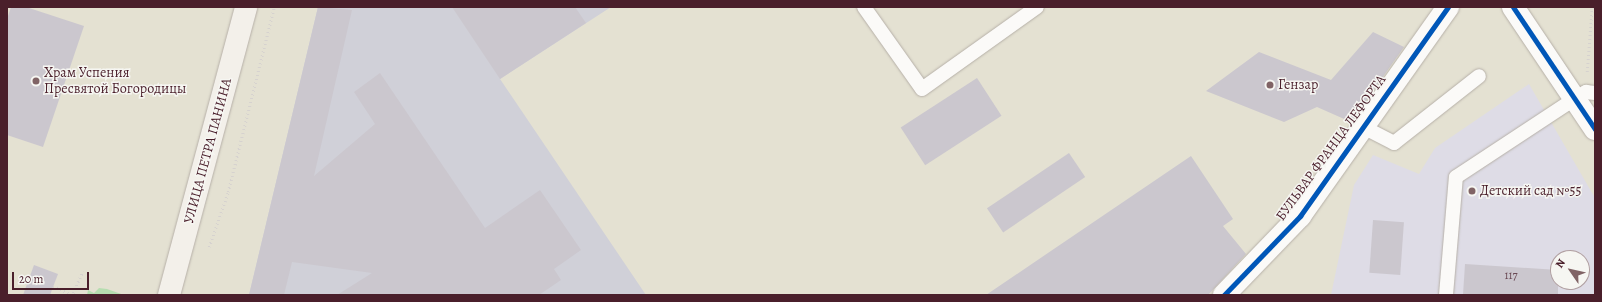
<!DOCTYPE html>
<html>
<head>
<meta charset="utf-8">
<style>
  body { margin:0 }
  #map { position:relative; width:1602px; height:302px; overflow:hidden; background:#e4e1d2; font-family:Alegreya,serif }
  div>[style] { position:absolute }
  .built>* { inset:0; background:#dedce6 }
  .industrial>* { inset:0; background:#d0d0d8 }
  .green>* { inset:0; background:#b6ddb0 }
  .building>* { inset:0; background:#cbc7ce; transform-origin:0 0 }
  .path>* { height:2.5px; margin-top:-1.25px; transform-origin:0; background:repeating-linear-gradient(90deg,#d6d2cf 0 1px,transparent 0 4px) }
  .roads { filter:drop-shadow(0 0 1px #b6b0a8) drop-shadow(0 0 1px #b6b0a8) }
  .lane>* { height:14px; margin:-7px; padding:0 7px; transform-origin:7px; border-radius:7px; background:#fbfaf8 }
  .street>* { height:22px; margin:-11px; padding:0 11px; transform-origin:11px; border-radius:11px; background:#fbfaf8 }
  .secondary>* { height:22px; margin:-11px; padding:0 11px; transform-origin:11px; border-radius:11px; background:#f3f0ea }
  .cycleway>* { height:5px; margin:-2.5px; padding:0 2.5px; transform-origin:2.5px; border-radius:2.5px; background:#0057b8 }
  .dots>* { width:11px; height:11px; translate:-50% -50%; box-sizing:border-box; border:2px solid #f6f6f2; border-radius:50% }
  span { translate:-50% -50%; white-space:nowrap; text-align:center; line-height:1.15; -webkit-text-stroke:3px #f6f6f2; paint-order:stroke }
  .number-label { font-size:12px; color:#6a4954 }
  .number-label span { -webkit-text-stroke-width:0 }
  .poi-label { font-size:14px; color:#4a1f2b }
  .left { translate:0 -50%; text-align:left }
  .street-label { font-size:14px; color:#4a1f2b }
  .frame { position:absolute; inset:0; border:8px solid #4a1f2b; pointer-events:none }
  .north { position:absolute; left:1550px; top:250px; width:40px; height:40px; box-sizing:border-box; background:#f6f6f2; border:1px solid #b1a0a2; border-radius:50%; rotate:304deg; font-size:11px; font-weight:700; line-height:16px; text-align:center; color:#4a1f2b }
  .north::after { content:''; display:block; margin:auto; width:14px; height:18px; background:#806365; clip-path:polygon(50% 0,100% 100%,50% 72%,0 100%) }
  .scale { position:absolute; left:12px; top:272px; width:77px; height:18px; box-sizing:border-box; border:2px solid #4a1f2b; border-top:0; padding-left:5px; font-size:12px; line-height:14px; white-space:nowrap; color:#4a1f2b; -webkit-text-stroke:3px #f6f6f2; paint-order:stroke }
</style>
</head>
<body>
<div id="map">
  <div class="built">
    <div style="clip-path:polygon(evenodd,1529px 84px,1595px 198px,1595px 295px,1331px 295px,1354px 185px,1373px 155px,1419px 174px,1435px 148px,1529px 84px,1558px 258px,1582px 258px,1582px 282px,1558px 282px,1558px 258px)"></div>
  </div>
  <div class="industrial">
    <div style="clip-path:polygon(318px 7px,611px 7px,500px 79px,646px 295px,249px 295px)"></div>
  </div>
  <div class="green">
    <div style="clip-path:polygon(99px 288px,107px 289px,124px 295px,87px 295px,88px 290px,94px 293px)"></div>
  </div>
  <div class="building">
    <div style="clip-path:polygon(11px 7px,26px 7px,84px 26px,43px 147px,7px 135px,7px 19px)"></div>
    <div style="clip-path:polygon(318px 7px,352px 10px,314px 176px,375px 124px,354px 92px,380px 73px,485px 228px,540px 190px,581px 250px,554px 269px,561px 280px,539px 295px,337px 295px,372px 273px,292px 262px,284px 295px,249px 295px)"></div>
    <div style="clip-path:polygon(452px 7px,575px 7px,586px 23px,500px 79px)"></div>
    <div style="clip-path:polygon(1373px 32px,1404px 47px,1351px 122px,1317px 107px,1284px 122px,1206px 91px,1259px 52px,1331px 80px)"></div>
    <div style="left:977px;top:78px;width:45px;height:91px;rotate:57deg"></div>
    <div style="left:1069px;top:153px;width:29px;height:99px;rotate:56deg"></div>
    <div style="clip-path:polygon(1191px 156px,1233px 219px,1223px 226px,1246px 254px,1208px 295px,986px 295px)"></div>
    <div style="left:1373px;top:220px;width:31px;height:53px;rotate:4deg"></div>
    <div style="clip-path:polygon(1465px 264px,1558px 270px,1558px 295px,1463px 295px)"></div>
    <div style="clip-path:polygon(34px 265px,58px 274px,50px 295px,23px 295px)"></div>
  </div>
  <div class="path">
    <div style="left:1587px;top:72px;width:65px;rotate:-85.6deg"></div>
    <div style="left:209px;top:247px;width:58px;rotate:-70.9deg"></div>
    <div style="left:228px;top:192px;width:191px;rotate:-76deg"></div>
    <div style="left:53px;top:286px;width:21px;rotate:25deg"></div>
    <div style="left:73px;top:293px;width:24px;rotate:-66deg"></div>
  </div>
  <div class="roads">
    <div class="lane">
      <div style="left:864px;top:7px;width:100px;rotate:54.7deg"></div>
      <div style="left:922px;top:89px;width:141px;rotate:-35.5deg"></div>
      <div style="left:1363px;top:127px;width:35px;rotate:27deg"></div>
      <div style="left:1394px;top:143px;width:108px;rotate:-38.2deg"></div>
      <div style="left:1446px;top:295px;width:118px;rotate:-85.2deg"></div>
      <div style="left:1456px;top:177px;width:144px;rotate:-33.4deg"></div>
      <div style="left:1576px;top:98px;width:12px;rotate:-31deg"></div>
      <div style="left:1586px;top:92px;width:9px;rotate:6deg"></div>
    </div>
    <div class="street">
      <div style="left:1513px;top:7px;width:147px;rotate:56.1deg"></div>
      <div style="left:1224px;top:295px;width:110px;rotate:-46.1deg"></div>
      <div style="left:1300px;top:216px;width:256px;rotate:-54.7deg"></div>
    </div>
    <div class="secondary">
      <div style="left:169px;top:295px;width:298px;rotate:-75deg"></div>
    </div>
  </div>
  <div class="cycleway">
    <div style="left:1513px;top:7px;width:147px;rotate:56.1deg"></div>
    <div style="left:1224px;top:295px;width:110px;rotate:-46.1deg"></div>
    <div style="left:1300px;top:216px;width:256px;rotate:-54.7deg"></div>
  </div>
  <div class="dots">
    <div style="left:36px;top:81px;background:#806365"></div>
    <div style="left:1270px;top:85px;background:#806365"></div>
    <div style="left:1472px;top:191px;background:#806365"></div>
  </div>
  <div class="number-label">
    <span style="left:1511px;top:276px">117</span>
  </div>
  <div class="poi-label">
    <span class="left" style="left:44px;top:81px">Храм Успения<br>Пресвятой Богородицы</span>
    <span class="left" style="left:1278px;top:85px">Гензар</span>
    <span class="left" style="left:1480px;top:191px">Детский сад №55</span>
  </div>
  <div class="street-label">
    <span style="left:1331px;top:148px;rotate:-54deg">БУЛЬВАР ФРАНЦА ЛЕФОРТА</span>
    <span style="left:208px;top:151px;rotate:-75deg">УЛИЦА ПЕТРА ПАНИНА</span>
  </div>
  <div class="frame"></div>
  <div class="north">N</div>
  <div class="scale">20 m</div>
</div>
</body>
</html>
